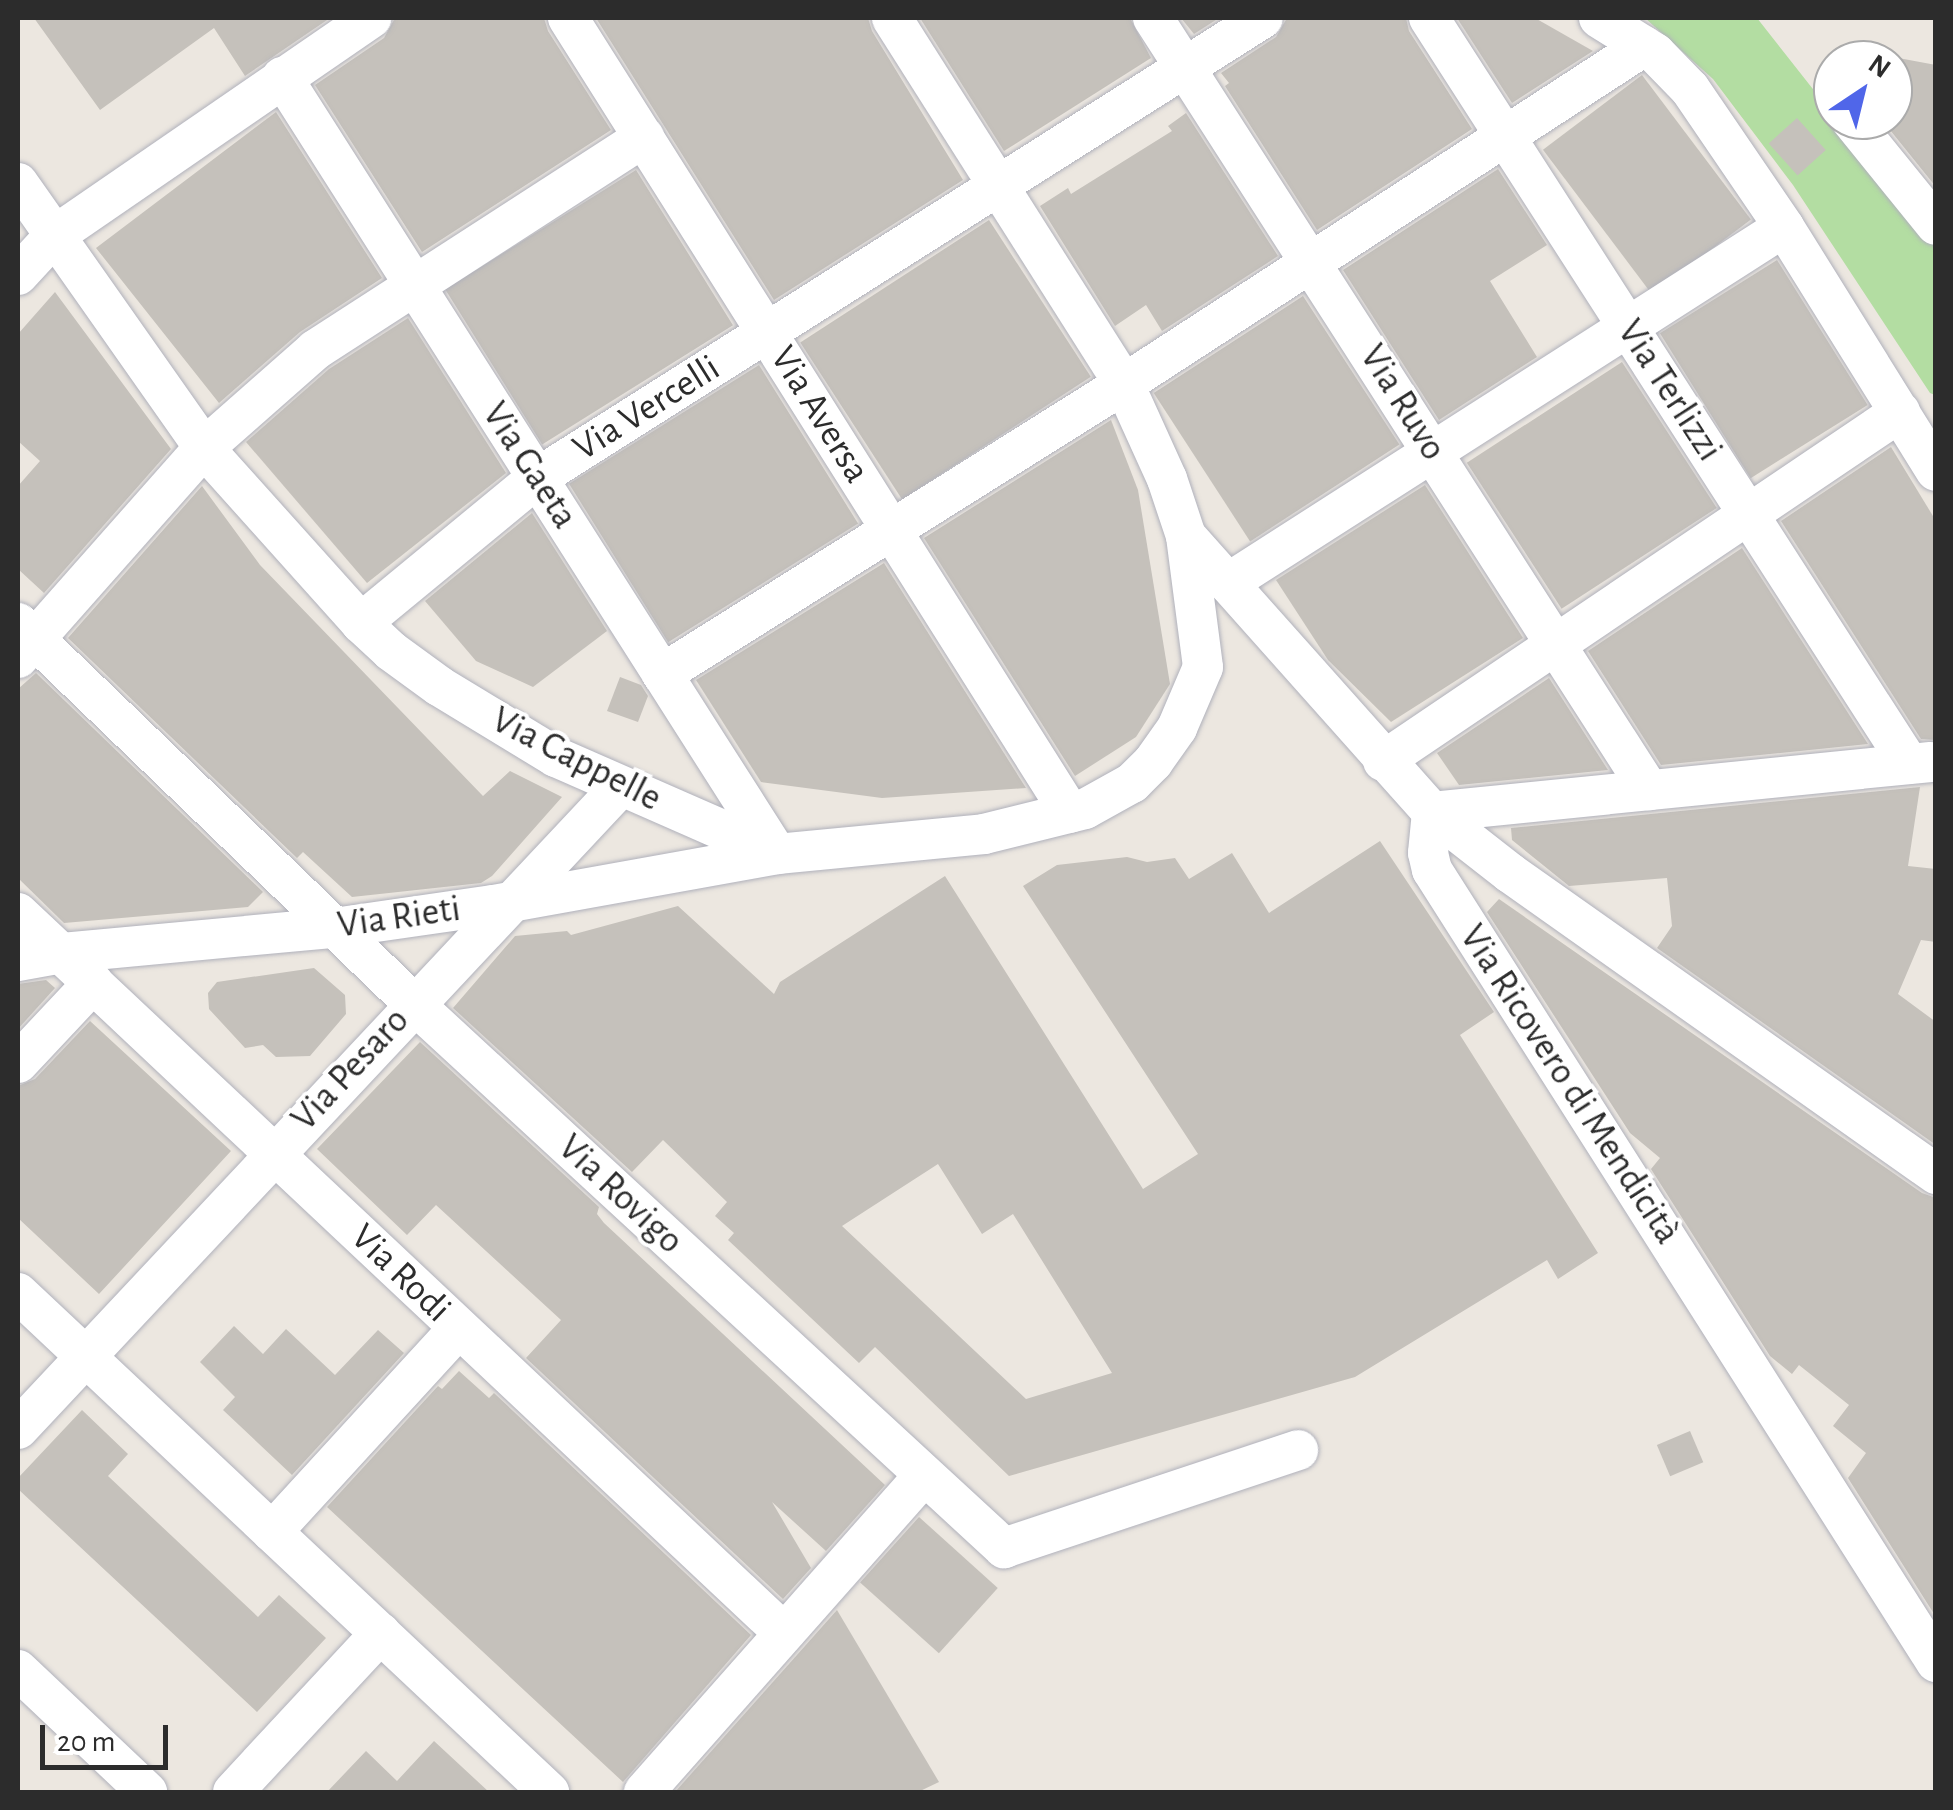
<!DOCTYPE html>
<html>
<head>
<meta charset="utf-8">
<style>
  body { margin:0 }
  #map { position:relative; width:1953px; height:1810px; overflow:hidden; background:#ece7e0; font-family:"Alegreya Sans",sans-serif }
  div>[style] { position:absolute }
  .green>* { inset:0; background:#b3dda2 }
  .building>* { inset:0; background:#c5c1bb; transform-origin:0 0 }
  .roads { filter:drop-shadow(0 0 2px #b0b1bb) drop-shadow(0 0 2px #b0b1bb) }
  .street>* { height:40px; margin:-20px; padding:0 20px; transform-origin:20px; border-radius:20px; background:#fff }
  span { translate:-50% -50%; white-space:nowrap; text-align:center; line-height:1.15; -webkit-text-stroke:8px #fff; paint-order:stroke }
  .street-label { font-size:38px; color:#2c2c2c }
  .frame { position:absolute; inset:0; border:20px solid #2c2c2c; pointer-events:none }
  .north { position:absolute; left:1813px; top:40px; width:100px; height:100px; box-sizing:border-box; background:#fff; border:2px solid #ababab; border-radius:50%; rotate:35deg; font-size:28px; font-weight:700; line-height:40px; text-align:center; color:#2c2c2c }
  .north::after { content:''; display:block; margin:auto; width:35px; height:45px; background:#5066e9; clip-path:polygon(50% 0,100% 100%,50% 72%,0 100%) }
  .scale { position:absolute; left:40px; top:1725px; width:128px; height:45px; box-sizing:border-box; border:5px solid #2c2c2c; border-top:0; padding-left:12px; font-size:30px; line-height:35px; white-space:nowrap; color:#2c2c2c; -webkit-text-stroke:8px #fff; paint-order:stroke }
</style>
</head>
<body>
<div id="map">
  <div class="green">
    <div style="clip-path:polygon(1645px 18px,1757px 18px,1935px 244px,1935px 395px,1930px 393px,1793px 185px,1713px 79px)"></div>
  </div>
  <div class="building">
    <div style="clip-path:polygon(34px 18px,330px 18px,245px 76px,214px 28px,100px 110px)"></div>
    <div style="clip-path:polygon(395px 18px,544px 18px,548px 31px,611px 130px,422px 252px,315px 85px,384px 38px)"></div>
    <div style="clip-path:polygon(596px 18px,868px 18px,872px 31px,963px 180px,774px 300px)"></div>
    <div style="clip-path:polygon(920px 18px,1130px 18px,1151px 58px,1004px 151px)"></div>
    <div style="clip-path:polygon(1181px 18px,1219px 18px,1194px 34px)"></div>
    <div style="clip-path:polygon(1287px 18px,1406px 18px,1409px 31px,1472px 129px,1317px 230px,1225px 86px,1229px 83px,1221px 73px,1276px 37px)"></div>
    <div style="clip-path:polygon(1457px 18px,1535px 18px,1593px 51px,1512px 103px)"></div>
    <div style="clip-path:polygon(1893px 57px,1936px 65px,1936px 187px,1882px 120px,1893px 120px)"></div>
    <div style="left:1642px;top:75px;width:181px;height:124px;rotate:53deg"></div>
    <div style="clip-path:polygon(276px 112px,382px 278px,300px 332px,219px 403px,96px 248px)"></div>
    <div style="clip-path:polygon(1186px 113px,1278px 256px,1162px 331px,1146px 305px,1115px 326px,1040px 206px,1068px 188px,1071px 194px,1172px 131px,1168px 126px)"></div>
    <div style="left:1797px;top:118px;width:43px;height:38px;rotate:48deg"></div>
    <div style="clip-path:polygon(1498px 169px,1547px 245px,1490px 281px,1537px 357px,1439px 420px,1343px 270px)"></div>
    <div style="left:636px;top:170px;width:183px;height:225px;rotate:58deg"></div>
    <div style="left:989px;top:220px;width:187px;height:225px;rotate:57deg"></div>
    <div style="left:1777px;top:260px;width:171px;height:138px;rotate:58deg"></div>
    <div style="clip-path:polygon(55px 292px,171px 449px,44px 593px,18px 569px,18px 486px,40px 461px,18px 441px,18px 334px)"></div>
    <div style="left:1303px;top:296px;width:177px;height:178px;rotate:57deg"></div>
    <div style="clip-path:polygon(408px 318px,506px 473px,367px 583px,246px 442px,329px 369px)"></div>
    <div style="left:1622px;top:362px;width:174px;height:185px;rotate:57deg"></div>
    <div style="left:759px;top:365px;width:187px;height:224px;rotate:58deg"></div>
    <div style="clip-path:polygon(1111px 420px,1138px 490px,1170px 684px,1136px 737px,1075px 776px,924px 538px)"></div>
    <div style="clip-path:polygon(1891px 447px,1936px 521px,1936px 740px,1921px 739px,1781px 521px)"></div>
    <div style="clip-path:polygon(1425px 485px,1523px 638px,1391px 722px,1328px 660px,1276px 580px)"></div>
    <div style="clip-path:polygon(202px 486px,260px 565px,483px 796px,510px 771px,562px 797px,492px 876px,481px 883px,352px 897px,303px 852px,297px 858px,68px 638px)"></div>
    <div style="clip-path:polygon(532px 513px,607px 631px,533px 687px,476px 661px,425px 601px)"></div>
    <div style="clip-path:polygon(1742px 548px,1868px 744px,1661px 765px,1588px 651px)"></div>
    <div style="clip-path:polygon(884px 563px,1026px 788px,882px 798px,761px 782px,696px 680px)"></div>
    <div style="clip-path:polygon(36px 673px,263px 892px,248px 907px,64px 923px,18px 878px,18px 689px)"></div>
    <div style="clip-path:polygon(620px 677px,641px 685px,648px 696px,638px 722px,607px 711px)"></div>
    <div style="clip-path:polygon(1549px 678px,1608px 770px,1459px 785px,1437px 753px)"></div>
    <div style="clip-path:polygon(1920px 787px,1908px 866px,1936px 869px,1936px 942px,1921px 940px,1898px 994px,1936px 1022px,1936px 1145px,1657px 948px,1672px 926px,1667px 878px,1569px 886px,1512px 840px,1511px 828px)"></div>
    <div style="clip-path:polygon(evenodd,1380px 841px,1494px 1012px,1460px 1035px,1598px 1253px,1558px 1279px,1547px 1260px,1355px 1377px,1009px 1476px,875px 1347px,859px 1363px,728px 1240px,734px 1233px,715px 1216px,727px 1202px,663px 1140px,632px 1172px,453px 1008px,515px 936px,567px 931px,571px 935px,678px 906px,774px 994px,780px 982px,945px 876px,1143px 1189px,1198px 1154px,1023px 886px,1057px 865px,1127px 857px,1147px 862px,1175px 858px,1189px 879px,1232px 853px,1269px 913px,1380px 841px,938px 1164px,982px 1234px,1013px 1214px,1112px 1373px,1026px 1399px,842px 1226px,938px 1164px)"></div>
    <div style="clip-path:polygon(1499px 899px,1922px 1193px,1936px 1198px,1936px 1617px,1848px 1478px,1866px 1453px,1833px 1426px,1849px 1405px,1799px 1365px,1792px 1374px,1770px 1356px,1651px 1169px,1660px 1158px,1630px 1133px,1487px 912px)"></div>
    <div style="clip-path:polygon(314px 968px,345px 995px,346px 1014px,310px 1056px,276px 1057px,263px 1045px,245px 1048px,209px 1009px,208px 993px,217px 982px)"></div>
    <div style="clip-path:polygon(46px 980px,55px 988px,18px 1029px,18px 984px)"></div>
    <div style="clip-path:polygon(90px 1021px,231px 1151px,99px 1294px,18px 1218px,18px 1086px,35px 1079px)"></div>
    <div style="clip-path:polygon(420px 1042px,599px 1207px,597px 1214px,604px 1223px,885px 1485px,826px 1551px,772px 1502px,811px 1568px,783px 1599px,526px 1358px,561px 1320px,436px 1205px,407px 1235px,317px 1149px)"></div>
    <div style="clip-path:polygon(234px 1326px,263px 1354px,286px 1329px,335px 1375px,378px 1330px,404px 1353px,292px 1475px,223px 1410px,235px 1397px,200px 1362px)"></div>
    <div style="clip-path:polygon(459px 1371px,489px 1398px,494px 1393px,751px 1635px,623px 1782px,327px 1507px,438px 1386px,442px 1389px)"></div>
    <div style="clip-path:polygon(82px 1410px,128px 1454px,108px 1476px,258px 1617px,279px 1595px,326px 1638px,257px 1712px,18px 1489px,18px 1478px)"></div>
    <div style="left:1690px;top:1431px;width:34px;height:36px;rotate:67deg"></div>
    <div style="left:919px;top:1517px;width:106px;height:88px;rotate:42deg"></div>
    <div style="clip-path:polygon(837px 1610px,939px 1782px,918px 1792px,675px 1792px)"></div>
    <div style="clip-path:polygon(434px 1741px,489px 1792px,327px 1792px,366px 1751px,397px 1781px)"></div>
  </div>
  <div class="roads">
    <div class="street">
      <div style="left:568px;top:18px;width:940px;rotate:57.73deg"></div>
      <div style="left:1153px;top:18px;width:918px;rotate:57.28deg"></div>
      <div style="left:1429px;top:18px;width:887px;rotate:57.24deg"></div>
      <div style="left:1599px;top:18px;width:66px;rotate:32deg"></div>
      <div style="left:1655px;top:53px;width:50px;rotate:45.8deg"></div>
      <div style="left:1690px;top:89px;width:167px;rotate:55.7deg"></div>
      <div style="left:1784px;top:227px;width:287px;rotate:58.1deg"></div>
      <div style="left:282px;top:77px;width:921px;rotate:57.5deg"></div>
      <div style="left:1851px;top:120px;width:135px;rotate:51deg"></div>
      <div style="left:18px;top:183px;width:324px;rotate:54.9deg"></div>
      <div style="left:204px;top:448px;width:235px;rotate:48.1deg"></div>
      <div style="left:361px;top:623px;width:41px;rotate:43deg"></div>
      <div style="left:391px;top:651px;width:59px;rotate:36.1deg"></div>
      <div style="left:439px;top:686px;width:137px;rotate:31.3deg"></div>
      <div style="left:556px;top:757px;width:241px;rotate:23.7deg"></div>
      <div style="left:18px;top:275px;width:53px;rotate:-47.3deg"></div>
      <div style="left:54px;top:236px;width:385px;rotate:-34.5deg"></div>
      <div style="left:1186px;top:536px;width:370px;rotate:48.3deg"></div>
      <div style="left:1432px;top:812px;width:99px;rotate:38deg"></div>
      <div style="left:1510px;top:873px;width:522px;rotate:35.24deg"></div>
      <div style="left:1228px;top:583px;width:660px;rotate:-32.63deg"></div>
      <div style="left:18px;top:623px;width:550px;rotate:43.89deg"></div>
      <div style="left:414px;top:1004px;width:803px;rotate:42.68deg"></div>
      <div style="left:1004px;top:1548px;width:310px;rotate:-18.4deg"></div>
      <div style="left:361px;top:623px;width:228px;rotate:-39.5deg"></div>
      <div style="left:537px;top:478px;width:859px;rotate:-32.36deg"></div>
      <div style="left:18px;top:658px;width:281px;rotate:-48.5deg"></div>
      <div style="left:204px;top:448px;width:148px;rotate:-41.4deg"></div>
      <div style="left:315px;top:350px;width:392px;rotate:-32.9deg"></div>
      <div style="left:662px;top:674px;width:545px;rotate:-32.12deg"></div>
      <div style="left:1124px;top:384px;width:620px;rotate:-33.02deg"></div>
      <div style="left:1383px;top:761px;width:624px;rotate:-34.02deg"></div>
      <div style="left:1432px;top:812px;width:41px;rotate:95.6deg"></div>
      <div style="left:1428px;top:853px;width:17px;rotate:77deg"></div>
      <div style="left:1432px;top:870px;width:939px;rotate:57.53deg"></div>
      <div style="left:1432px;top:812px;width:501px;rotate:-5.73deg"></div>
      <div style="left:18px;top:913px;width:1051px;rotate:43.23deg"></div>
      <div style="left:18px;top:961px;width:45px;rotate:-10.3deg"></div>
      <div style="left:62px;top:953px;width:273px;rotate:-5.3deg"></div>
      <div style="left:334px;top:928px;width:162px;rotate:-8.2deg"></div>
      <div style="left:494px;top:905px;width:288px;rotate:-10.2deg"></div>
      <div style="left:777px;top:854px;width:208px;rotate:-5.5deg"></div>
      <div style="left:984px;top:834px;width:104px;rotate:-13.9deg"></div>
      <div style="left:1085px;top:809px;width:54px;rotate:-29deg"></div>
      <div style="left:1132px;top:783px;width:30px;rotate:-45deg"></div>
      <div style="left:1153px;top:762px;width:42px;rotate:-54.8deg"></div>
      <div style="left:1177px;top:728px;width:66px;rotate:-66.9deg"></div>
      <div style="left:1203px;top:667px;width:132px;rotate:-97.4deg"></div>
      <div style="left:1186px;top:536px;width:60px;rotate:-108.4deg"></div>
      <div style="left:1167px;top:479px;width:104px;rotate:-114.4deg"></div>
      <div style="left:1124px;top:384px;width:433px;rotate:-122.4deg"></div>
      <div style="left:18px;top:1063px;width:110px;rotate:-46.8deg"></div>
      <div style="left:18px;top:1293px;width:729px;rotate:43.22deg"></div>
      <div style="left:18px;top:1429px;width:880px;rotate:-46.84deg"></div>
      <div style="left:272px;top:1532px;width:275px;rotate:-47.5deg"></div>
      <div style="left:18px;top:1670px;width:178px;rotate:43.4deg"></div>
      <div style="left:233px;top:1792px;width:217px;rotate:-47.1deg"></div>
      <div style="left:644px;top:1792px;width:422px;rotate:-48.5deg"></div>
    </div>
  </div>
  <div class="street-label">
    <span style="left:1669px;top:391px;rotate:57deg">Via Terlizzi</span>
    <span style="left:1402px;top:403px;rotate:58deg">Via Ruvo</span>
    <span style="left:647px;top:409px;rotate:-32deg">Via Vercelli</span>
    <span style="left:819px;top:415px;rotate:58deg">Via Aversa</span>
    <span style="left:529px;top:466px;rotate:57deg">Via Gaeta</span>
    <span style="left:576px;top:760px;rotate:27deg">Via Cappelle</span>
    <span style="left:399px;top:918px;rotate:-8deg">Via Rieti</span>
    <span style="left:351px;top:1070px;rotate:-47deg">Via Pesaro</span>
    <span style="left:1569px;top:1085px;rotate:57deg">Via Ricovero di Mendicità</span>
    <span style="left:620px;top:1195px;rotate:43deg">Via Rovigo</span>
    <span style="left:400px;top:1274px;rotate:44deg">Via Rodi</span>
  </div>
  <div class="frame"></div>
  <div class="north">N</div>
  <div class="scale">20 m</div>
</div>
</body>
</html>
